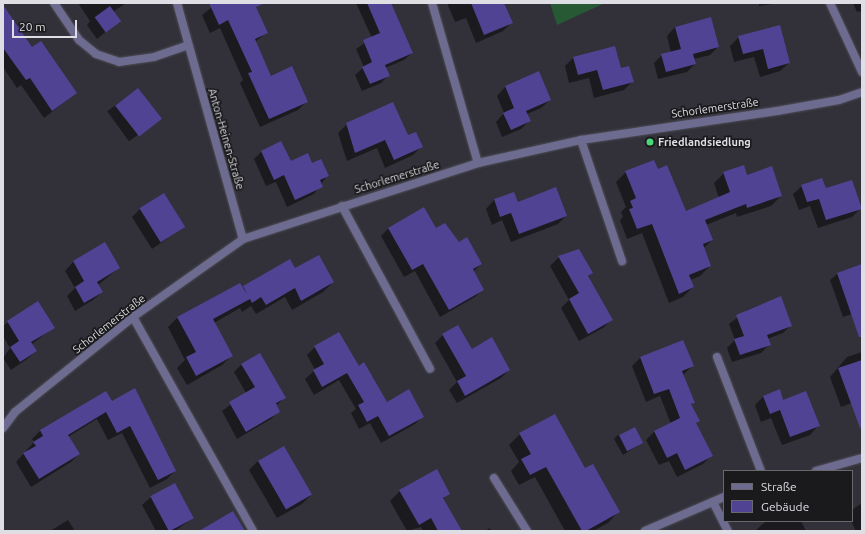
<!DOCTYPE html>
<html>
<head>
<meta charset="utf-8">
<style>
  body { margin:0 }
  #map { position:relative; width:865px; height:534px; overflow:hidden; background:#32313a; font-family:Ubuntu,sans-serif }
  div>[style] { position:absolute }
  .green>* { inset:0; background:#275935 }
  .shadow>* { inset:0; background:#0007; transform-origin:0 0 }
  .building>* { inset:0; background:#504393; transform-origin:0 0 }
  .roads { filter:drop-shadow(0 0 1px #4e4d55) drop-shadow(0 0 1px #4e4d55) }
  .service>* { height:8px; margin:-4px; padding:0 4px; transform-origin:4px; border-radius:4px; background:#6d6b90 }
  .minor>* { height:8px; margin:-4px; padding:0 4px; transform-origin:4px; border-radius:4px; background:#6d6b90 }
  .dots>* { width:11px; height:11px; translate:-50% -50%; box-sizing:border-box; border:2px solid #1a1a1d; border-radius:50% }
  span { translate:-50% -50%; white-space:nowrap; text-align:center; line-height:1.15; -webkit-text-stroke:3.5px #1a1a1d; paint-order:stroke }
  .street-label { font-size:11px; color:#dedee4 }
  .poi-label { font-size:11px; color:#dedee4; font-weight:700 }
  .left { translate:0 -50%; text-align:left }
  .frame { position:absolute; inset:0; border:4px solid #dedee4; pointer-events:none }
  .legend { position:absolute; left:723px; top:470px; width:130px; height:52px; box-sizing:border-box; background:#1a1a1d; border:1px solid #68686d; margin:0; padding:5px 7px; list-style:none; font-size:12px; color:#dedee4 }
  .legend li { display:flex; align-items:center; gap:8px; height:20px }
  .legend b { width:20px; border:1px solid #68686d }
  .scale { position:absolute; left:12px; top:20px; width:65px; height:18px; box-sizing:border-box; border:2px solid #dedee4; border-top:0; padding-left:5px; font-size:12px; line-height:14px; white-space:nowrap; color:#dedee4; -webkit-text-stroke:3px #1a1a1d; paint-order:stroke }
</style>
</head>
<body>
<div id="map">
  <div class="green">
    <div style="clip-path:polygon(550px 3px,605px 3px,557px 25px)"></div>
  </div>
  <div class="shadow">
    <div style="clip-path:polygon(78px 3px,126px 3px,113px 12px,119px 21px,97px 39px,87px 25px,90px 21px)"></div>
    <div style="clip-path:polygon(217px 3px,253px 3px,266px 33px,255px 42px,270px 77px,307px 101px,298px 110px,260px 127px,240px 83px,243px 80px,220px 28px,210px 33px,202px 15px)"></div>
    <div style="clip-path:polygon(356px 3px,388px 3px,412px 53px,404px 60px,385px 68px,389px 75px,381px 83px,362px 91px,355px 75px,364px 67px,356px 49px,372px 38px)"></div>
    <div style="clip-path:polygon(447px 3px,503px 3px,511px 23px,503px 31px,476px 43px,466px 18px,455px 22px)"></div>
    <div style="clip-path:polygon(759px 3px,780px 3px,759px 6px)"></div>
    <div style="clip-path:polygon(853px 3px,862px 3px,862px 15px,860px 11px,857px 12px)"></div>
    <div style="clip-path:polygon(3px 6px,32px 49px,76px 93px,44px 118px,21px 85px,17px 88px,3px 67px)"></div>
    <div style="clip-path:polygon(710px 18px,718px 47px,710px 55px,694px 59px,695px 64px,687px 72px,658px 79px,654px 63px,662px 55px,671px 53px,667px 36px,675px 27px)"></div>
    <div style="clip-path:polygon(779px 26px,789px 63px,780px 71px,760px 77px,754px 57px,734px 62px,730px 46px,739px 37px)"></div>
    <div style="clip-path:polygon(573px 58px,620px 70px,632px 82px,624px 90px,594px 98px,589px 78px,569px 83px,565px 66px)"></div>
    <div style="clip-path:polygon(538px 73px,550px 100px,541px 108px,527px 114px,530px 120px,521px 129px,502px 137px,496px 122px,504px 113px,497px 96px,505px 87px)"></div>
    <div style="left:138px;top:89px;width:37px;height:38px;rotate:54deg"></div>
    <div style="clip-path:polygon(347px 124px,408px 137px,422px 146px,413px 155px,385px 168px,377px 148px,347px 161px,338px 133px)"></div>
    <div style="clip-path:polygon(261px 152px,290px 162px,312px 165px,327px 176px,314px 194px,287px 207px,276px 182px,266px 186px,254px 159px)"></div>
    <div style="clip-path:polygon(657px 170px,685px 212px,719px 198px,714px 183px,724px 173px,746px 177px,781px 196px,771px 206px,737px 217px,736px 213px,706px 225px,712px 240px,703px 249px,710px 266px,700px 276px,690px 280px,693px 287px,683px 297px,669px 303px,642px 233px,627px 239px,620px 220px,623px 217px,621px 212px,626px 207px,616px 182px,626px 172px)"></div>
    <div style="clip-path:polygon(802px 186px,826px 190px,861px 208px,852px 217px,818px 228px,810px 206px,799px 210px,793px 194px)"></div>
    <div style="clip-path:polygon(513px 193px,517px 203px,566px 216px,558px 224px,511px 242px,502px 220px,492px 225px,486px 209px,494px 200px)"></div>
    <div style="clip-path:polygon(140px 209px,184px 227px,152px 249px,132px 217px)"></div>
    <div style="clip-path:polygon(389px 228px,436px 230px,459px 243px,481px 264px,473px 272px,483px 289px,475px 297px,440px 317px,415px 271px,404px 277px,381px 236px)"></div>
    <div style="clip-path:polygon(104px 244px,119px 268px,98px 285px,102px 292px,93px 300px,75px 311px,67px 296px,75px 288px,65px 271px,73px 262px)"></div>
    <div style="clip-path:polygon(559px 257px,592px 273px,588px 277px,611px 320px,603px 328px,579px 341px,561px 308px,569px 300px,550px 266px)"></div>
    <div style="clip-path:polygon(862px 265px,862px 324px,858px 312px,843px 317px,830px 280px,837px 274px)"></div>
    <div style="clip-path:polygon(295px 270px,333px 282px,323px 292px,292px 310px,285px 297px,256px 314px,251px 306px,242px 312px,240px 308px,214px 323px,232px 355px,222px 365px,187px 385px,177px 368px,185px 360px,168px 327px,177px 318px,240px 284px,242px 288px)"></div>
    <div style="clip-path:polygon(781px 297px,791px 325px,783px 333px,767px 339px,769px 345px,761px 353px,732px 362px,727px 348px,735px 340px,729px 324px,747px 310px)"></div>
    <div style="clip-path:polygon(8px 322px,54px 327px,32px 344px,36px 351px,27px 359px,11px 370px,3px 358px,10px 348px,3px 336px,3px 326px)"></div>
    <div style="clip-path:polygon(443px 335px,472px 350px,509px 370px,501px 378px,457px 403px,449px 390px,457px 382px,435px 343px)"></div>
    <div style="clip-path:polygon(682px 341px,692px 366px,683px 375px,694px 402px,691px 405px,699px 420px,695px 424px,711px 456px,703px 464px,677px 477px,669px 461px,659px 465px,646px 440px,654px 432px,671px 424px,660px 396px,646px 402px,632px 366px,640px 358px)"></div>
    <div style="clip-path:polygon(315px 347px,358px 367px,387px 403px,423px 416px,415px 424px,381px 443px,370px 423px,359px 429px,351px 413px,356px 409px,339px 380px,314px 395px,305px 379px,315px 370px,307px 355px)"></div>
    <div style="clip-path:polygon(862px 352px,862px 399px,841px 407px,830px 377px,847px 357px)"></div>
    <div style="clip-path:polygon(242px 364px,284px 398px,276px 406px,279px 411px,271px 419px,237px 439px,222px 411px,246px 393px,234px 372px)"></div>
    <div style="clip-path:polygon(106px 392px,111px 402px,175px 471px,167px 479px,150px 488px,122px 433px,108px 440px,97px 419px,68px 437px,79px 454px,71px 462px,31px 487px,16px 462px,34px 442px,32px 439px,40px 431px)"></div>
    <div style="clip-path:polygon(763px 397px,783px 401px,818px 426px,810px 435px,782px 445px,771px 418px,761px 422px,755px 405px)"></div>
    <div style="clip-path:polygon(520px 434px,584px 470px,618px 512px,608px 523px,593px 531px,565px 531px,535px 477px,519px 485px,511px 471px,519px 462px,509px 445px)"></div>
    <div style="clip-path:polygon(618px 435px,642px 443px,623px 455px,614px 439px)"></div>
    <div style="clip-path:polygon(258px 461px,311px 495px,302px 504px,277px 518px,249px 470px)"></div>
    <div style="clip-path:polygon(400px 491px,449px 493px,443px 499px,461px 531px,423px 531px,421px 527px,407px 531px,390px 501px)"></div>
    <div style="clip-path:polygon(151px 497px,193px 518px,175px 531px,156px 531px,142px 505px)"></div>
    <div style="clip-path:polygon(862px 503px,862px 531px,856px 531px,851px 521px,852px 510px)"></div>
    <div style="clip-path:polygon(68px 520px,75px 531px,50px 531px)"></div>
    <div style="clip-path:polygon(766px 521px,801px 521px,806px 531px,755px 531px)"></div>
    <div style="clip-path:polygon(490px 528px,491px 531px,485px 531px)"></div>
  </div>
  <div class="building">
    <div style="clip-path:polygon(209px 3px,265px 3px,256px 7px,268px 33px,255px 39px,271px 76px,292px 66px,308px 102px,269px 119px,248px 73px,252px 72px,228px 20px,219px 25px)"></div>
    <div style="clip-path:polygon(367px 3px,391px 3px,413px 53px,385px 65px,390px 76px,370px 84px,362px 67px,372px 62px,363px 40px,380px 33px)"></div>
    <div style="clip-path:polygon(471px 3px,504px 3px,513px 23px,484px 35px)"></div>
    <div style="clip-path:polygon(3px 5px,32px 47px,41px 41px,77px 93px,52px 111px,30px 78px,26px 80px,3px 48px)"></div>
    <div style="left:110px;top:6px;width:19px;height:19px;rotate:54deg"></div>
    <div style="clip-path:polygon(711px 17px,719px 47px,693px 54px,696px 64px,666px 72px,661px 54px,681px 49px,675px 27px)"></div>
    <div style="clip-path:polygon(780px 25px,790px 63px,768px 69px,763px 49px,743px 54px,738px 36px)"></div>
    <div style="clip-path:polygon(615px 46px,621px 68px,629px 66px,634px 82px,603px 90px,597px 70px,578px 75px,573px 57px)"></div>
    <div style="clip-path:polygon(539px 71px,551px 100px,526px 111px,531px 121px,511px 130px,503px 113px,514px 108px,505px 86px)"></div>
    <div style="left:138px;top:88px;width:39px;height:29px;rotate:52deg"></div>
    <div style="clip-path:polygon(393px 102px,408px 135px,416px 132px,423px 147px,394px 160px,385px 140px,355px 153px,346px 123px)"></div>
    <div style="clip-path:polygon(281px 141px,291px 161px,308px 153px,312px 163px,321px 159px,329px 176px,320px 180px,323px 187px,295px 200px,284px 175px,274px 180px,261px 151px)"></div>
    <div style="clip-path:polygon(654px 160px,658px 169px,667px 165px,686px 211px,730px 192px,723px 172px,744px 165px,747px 175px,772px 166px,782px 196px,747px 208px,746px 204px,705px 220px,713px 240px,703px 244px,711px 266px,689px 275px,694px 287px,679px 294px,652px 224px,637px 229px,629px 209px,633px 208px,630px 201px,636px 198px,625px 171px)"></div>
    <div style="clip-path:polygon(822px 178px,826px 188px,852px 180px,862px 209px,826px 220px,819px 199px,807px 202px,801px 185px)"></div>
    <div style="clip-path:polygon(556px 187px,567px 216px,519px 234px,511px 213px,500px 217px,494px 199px,514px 192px,518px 202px)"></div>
    <div style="left:164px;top:193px;width:40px;height:29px;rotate:58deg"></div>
    <div style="clip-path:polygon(424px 207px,436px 228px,445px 223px,459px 242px,467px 237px,482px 264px,473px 269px,484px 290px,449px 310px,423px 264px,412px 270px,388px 228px)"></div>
    <div style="clip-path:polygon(105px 242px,120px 268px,97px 282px,103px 292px,84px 303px,75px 287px,84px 281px,73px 261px)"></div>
    <div style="clip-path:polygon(579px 249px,593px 273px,588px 276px,613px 320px,588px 334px,569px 299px,579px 293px,558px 256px)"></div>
    <div style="clip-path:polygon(319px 255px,334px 282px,301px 301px,295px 288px,266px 305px,261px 297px,252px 303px,250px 299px,213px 319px,233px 356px,196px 376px,186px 357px,196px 352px,177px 317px,240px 283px,247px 294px,243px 286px,290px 259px,295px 268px)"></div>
    <div style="clip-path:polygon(862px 264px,862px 337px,859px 337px,837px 273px)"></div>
    <div style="clip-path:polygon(781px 296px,792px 326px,767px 335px,771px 345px,740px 355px,734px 339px,744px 336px,736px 315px)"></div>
    <div style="clip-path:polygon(38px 301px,55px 328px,31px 342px,37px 351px,20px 362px,10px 347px,19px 341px,7px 321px)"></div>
    <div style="clip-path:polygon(458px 325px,472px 349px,492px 337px,510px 370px,465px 396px,457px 381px,466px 376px,442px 334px)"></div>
    <div style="clip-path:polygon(339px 332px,359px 366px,364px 362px,387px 402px,409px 389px,424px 417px,389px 436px,378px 416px,367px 422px,358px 405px,364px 402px,347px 373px,322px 387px,313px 370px,324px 364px,314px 346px)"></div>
    <div style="clip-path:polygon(683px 340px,694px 366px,682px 371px,695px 403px,691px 404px,700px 421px,696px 423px,713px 456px,685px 470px,677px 453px,667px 458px,654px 431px,680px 418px,669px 389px,654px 394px,640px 357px)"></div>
    <div style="clip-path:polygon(260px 353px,286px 398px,276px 403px,280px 412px,246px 432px,229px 402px,255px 387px,241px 364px)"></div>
    <div style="clip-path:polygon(862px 360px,862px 427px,860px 428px,838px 368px)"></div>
    <div style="clip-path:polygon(135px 388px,176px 471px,158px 480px,130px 426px,117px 433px,106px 412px,68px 435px,80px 454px,39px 479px,23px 453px,36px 446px,33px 442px,43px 436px,40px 430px,106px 391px,112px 401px)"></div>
    <div style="clip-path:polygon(780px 389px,783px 400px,806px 391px,820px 426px,790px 437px,780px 410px,770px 414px,763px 396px)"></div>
    <div style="clip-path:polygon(555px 414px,585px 468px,593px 464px,620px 512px,586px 531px,582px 531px,546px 467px,530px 475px,521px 459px,531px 454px,519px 433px)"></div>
    <div style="left:635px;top:427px;width:18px;height:18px;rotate:63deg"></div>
    <div style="left:284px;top:446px;width:56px;height:30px;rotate:60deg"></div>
    <div style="clip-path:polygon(437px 469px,450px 494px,443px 498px,462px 531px,438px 531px,431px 518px,419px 525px,399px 490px)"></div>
    <div style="left:175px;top:483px;width:40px;height:28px;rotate:62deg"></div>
    <div style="clip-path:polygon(233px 511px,245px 531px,199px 531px)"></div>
  </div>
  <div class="roads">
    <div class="service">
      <div style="left:432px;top:3px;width:166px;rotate:74deg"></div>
      <div style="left:581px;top:140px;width:128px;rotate:71.3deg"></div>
      <div style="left:342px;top:206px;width:185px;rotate:61.6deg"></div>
      <div style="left:133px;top:317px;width:245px;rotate:60.7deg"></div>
      <div style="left:717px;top:357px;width:122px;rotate:68.9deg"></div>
      <div style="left:494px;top:478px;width:62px;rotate:58.1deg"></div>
      <div style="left:713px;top:502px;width:33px;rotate:63deg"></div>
    </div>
    <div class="minor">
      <div style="left:54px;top:3px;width:45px;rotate:56deg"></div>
      <div style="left:79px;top:40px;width:22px;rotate:39deg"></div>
      <div style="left:96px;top:54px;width:24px;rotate:19deg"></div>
      <div style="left:119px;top:62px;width:35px;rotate:-8deg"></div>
      <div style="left:154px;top:57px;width:36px;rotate:-19deg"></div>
      <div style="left:177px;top:3px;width:245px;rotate:74.4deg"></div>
      <div style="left:830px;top:3px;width:76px;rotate:65.1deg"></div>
      <div style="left:3px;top:428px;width:20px;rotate:-53deg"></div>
      <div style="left:15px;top:412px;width:151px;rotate:-38.8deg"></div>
      <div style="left:133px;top:317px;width:135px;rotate:-35.3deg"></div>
      <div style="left:243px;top:239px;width:247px;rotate:-17.9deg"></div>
      <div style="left:478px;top:163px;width:106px;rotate:-12.6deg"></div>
      <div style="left:581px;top:140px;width:198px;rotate:-8.4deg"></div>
      <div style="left:777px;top:111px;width:63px;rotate:-10.1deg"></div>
      <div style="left:839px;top:100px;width:24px;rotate:-19deg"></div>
      <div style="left:816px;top:471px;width:48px;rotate:-15.8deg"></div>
      <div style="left:645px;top:531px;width:86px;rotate:-23.3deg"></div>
    </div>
  </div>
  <div class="dots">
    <div style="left:650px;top:142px;background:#49d778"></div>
  </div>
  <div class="street-label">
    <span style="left:715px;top:108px;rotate:-8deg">Schorlemerstraße</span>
    <span style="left:226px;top:139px;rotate:74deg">Anton-Heinen-Straße</span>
    <span style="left:397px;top:177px;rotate:-17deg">Schorlemerstraße</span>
    <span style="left:109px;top:324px;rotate:-38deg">Schorlemerstraße</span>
  </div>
  <div class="poi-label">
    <span class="left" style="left:658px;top:142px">Friedlandsiedlung</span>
  </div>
  <div class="frame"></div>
  <ul class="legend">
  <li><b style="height:5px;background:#6d6b90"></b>Straße</li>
  <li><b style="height:11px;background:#504393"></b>Gebäude</li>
  </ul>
  <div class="scale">20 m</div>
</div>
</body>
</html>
